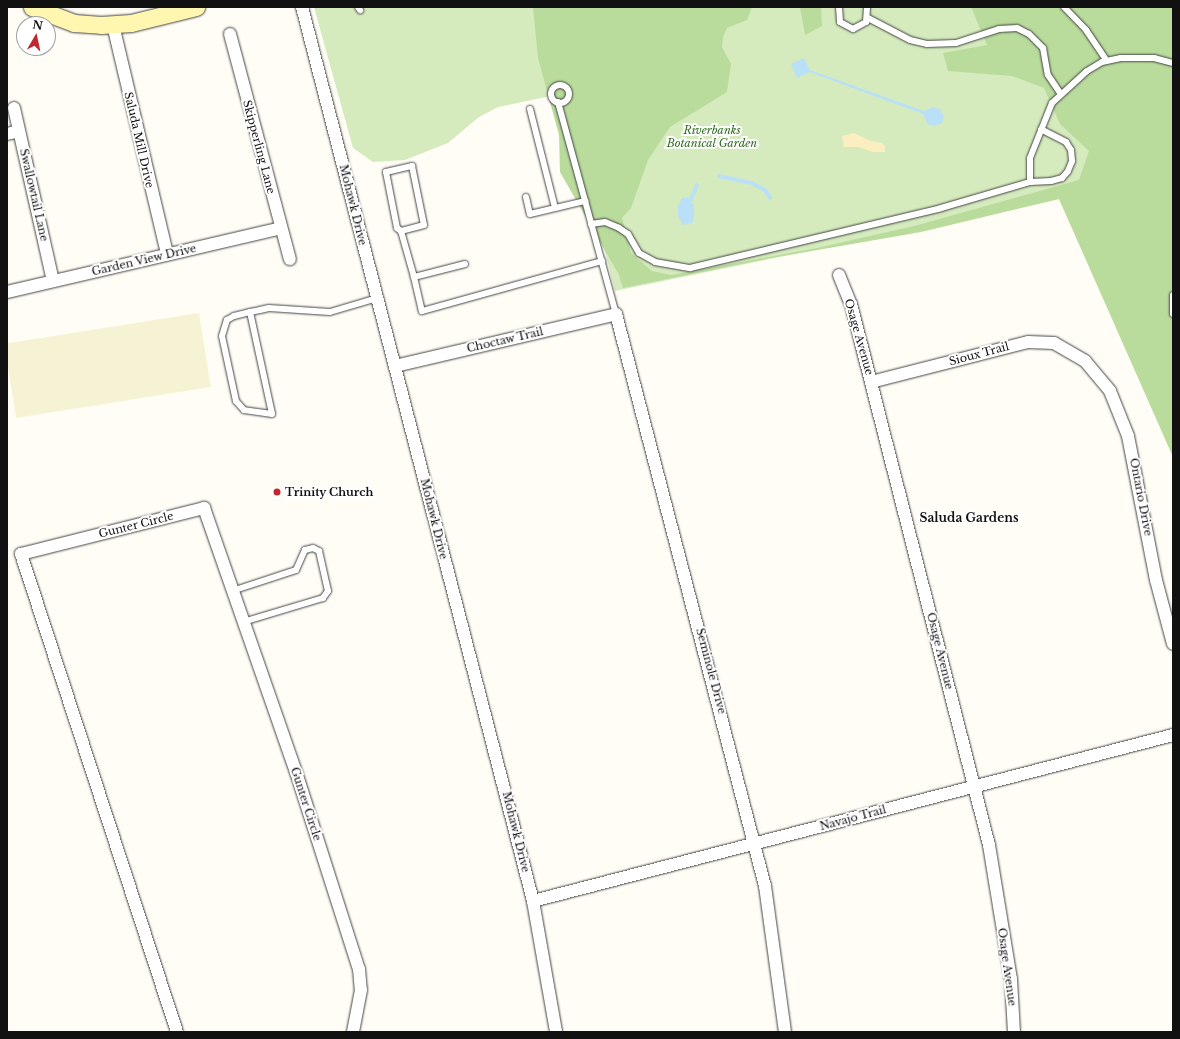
<!DOCTYPE html>
<html>
<head>
<meta charset="utf-8">
<style>
  body { margin:0 }
  #map { position:relative; width:1180px; height:1039px; overflow:hidden; background:#fffdf5; font-family:"Libre Baskerville",serif }
  div>[style] { position:absolute }
  .farmland>* { inset:0; background:#f6f3d4; transform-origin:0 0 }
  .green>* { inset:0; background:#d5ebbd }
  .forest>* { inset:0; background:#b9dc9c }
  .sand>* { inset:0; background:#fbeec1 }
  .water>* { inset:0; background:#b9e0f7 }
  .stream>* { height:3.5px; margin:-1.75px; padding:0 1.75px; transform-origin:1.75px; border-radius:1.75px; background:#b9e0f7 }
  .roads { filter:drop-shadow(0 0 1px #444) drop-shadow(0 0 1px #444) }
  .lane>* { height:6px; margin:-3px; padding:0 3px; transform-origin:3px; border-radius:3px; background:#fff }
  .lane>.ring { margin:-3px; padding:0; box-sizing:content-box; background:none; border:6px solid #fff; border-radius:50% }
  .street>* { height:12px; margin:-6px; padding:0 6px; transform-origin:6px; border-radius:6px; background:#fff }
  .secondary>* { height:17px; margin:-8.5px; padding:0 8.5px; transform-origin:8.5px; border-radius:8.5px; background:#fff6b0 }
  .dots>* { width:11px; height:11px; translate:-50% -50%; box-sizing:border-box; border:2px solid #fff; border-radius:50% }
  span { translate:-50% -50%; white-space:nowrap; text-align:center; line-height:1.15; -webkit-text-stroke:4px #fff; paint-order:stroke }
  .park-label { font-size:11px; color:#2f6b1f; font-style:italic }
  .street-label { font-size:11px; color:#111 }
  .poi-label { font-size:11px; color:#111; font-weight:700 }
  .left { translate:0 -50%; text-align:left }
  .neighbourhood-label { font-size:12px; color:#111; font-weight:700 }
  .frame { position:absolute; inset:0; border:8px solid #111; pointer-events:none }
  .north { position:absolute; left:16px; top:16px; width:40px; height:40px; box-sizing:border-box; background:#fff; border:1px solid #a0a0a0; border-radius:50%; rotate:9deg; font-size:11px; font-weight:700; line-height:16px; text-align:center; color:#111 }
  .north::after { content:''; display:block; margin:auto; width:14px; height:18px; background:#c4262e; clip-path:polygon(50% 0,100% 100%,50% 72%,0 100%) }
</style>
</head>
<body>
<div id="map">
  <div class="farmland">
    <div style="left:199px;top:313px;width:75px;height:197px;rotate:81deg"></div>
  </div>
  <div class="green">
    <div style="clip-path:polygon(314px 7px,1173px 7px,1112px 314px,1059px 199px,615px 291px,565px 93px,498px 107px,479px 117px,448px 143px,405px 160px,373px 162px,353px 148px)"></div>
  </div>
  <div class="forest">
    <div style="clip-path:polygon(533px 7px,752px 7px,747px 20px,727px 28px,723px 37px,722px 47px,731px 64px,727px 92px,670px 127px,648px 160px,631px 208px,622px 218px,631px 253px,652px 271px,671px 275px,817px 248px,918px 225px,1079px 180px,1089px 151px,1060px 124px,1044px 88px,1012px 76px,948px 71px,943px 53px,987px 45px,971px 7px,1173px 7px,1173px 457px,1059px 199px,921px 232px,766px 259px,623px 288px,619px 275px,560px 172px,559px 135px,538px 58px)"></div>
    <div style="clip-path:polygon(800px 7px,821px 7px,822px 26px,805px 35px)"></div>
  </div>
  <div class="sand">
    <div style="clip-path:polygon(854px 133px,871px 141px,882px 143px,885px 146px,885px 152px,873px 152px,858px 147px,844px 147px,842px 136px)"></div>
  </div>
  <div class="water">
    <div style="clip-path:polygon(804px 58px,810px 70px,924px 111px,933px 107px,940px 109px,944px 117px,942px 123px,934px 126px,927px 124px,923px 114px,809px 72px,797px 78px,791px 64px)"></div>
    <div style="clip-path:polygon(688px 197px,694px 206px,694px 217px,692px 223px,683px 225px,678px 216px,678px 206px,682px 198px)"></div>
  </div>
  <div class="stream">
    <div style="left:719px;top:176px;width:34px;rotate:12deg"></div>
    <div style="left:752px;top:183px;width:15px;rotate:28deg"></div>
    <div style="left:765px;top:190px;width:9px;rotate:54deg"></div>
    <div style="left:691px;top:200px;width:16px;rotate:-68deg"></div>
  </div>
  <div class="roads">
    <div class="lane">
      <div style="left:358px;top:7px;width:4px;rotate:56deg"></div>
      <div style="left:839px;top:7px;width:15px;rotate:86deg"></div>
      <div style="left:840px;top:22px;width:15px;rotate:28deg"></div>
      <div style="left:853px;top:29px;width:15px;rotate:-28deg"></div>
      <div style="left:866px;top:22px;width:15px;rotate:-86deg"></div>
      <div style="left:1064px;top:7px;width:32px;rotate:46deg"></div>
      <div style="left:1086px;top:30px;width:37px;rotate:56deg"></div>
      <div style="left:868px;top:18px;width:47px;rotate:27.6deg"></div>
      <div style="left:910px;top:40px;width:17px;rotate:13deg"></div>
      <div style="left:927px;top:44px;width:29px;rotate:-2deg"></div>
      <div style="left:956px;top:43px;width:45px;rotate:-18deg"></div>
      <div style="left:999px;top:29px;width:18px;rotate:-3deg"></div>
      <div style="left:1017px;top:28px;width:13px;rotate:27deg"></div>
      <div style="left:1029px;top:34px;width:20px;rotate:45deg"></div>
      <div style="left:1043px;top:48px;width:27px;rotate:80deg"></div>
      <div style="left:1048px;top:75px;width:22px;rotate:56deg"></div>
      <div class="ring" style="left:551px;top:85px;width:12px;height:12px"></div>
      <div style="left:558px;top:102px;width:220px;rotate:74.7deg"></div>
      <div style="left:530px;top:109px;width:102px;rotate:75.8deg"></div>
      <div style="left:1030px;top:182px;width:21px;rotate:-3deg"></div>
      <div style="left:1051px;top:181px;width:11px;rotate:-15deg"></div>
      <div style="left:1062px;top:178px;width:9px;rotate:-49deg"></div>
      <div style="left:1068px;top:171px;width:11px;rotate:-68deg"></div>
      <div style="left:1072px;top:161px;width:11px;rotate:-95deg"></div>
      <div style="left:1071px;top:150px;width:9px;rotate:-122deg"></div>
      <div style="left:1066px;top:142px;width:28px;rotate:-153deg"></div>
      <div style="left:526px;top:197px;width:17px;rotate:77deg"></div>
      <div style="left:530px;top:214px;width:57px;rotate:-13.3deg"></div>
      <div style="left:591px;top:224px;width:14px;rotate:-8deg"></div>
      <div style="left:605px;top:222px;width:15px;rotate:23deg"></div>
      <div style="left:619px;top:228px;width:11px;rotate:34deg"></div>
      <div style="left:628px;top:234px;width:22px;rotate:60deg"></div>
      <div style="left:639px;top:253px;width:18px;rotate:29deg"></div>
      <div style="left:655px;top:262px;width:36px;rotate:10deg"></div>
      <div style="left:690px;top:268px;width:258px;rotate:-13.4deg"></div>
      <div style="left:941px;top:208px;width:93px;rotate:-16.3deg"></div>
      <div style="left:1030px;top:182px;width:24px;rotate:-90deg"></div>
      <div style="left:1030px;top:158px;width:59px;rotate:-68.2deg"></div>
      <div style="left:1052px;top:103px;width:47px;rotate:-42.4deg"></div>
      <div style="left:1087px;top:71px;width:17px;rotate:-31deg"></div>
      <div style="left:1102px;top:62px;width:19px;rotate:-12deg"></div>
      <div style="left:1121px;top:58px;width:33px"></div>
      <div style="left:1154px;top:58px;width:20px;rotate:15deg"></div>
      <div style="left:401px;top:231px;width:5px;rotate:-143deg"></div>
      <div style="left:397px;top:228px;width:57px;rotate:-101.1deg"></div>
      <div style="left:386px;top:172px;width:27px;rotate:-13deg"></div>
      <div style="left:412px;top:166px;width:60px;rotate:78.5deg"></div>
      <div style="left:424px;top:225px;width:24px;rotate:165deg"></div>
      <div style="left:401px;top:231px;width:48px;rotate:74.2deg"></div>
      <div style="left:465px;top:264px;width:53px;rotate:165.7deg"></div>
      <div style="left:414px;top:277px;width:35px;rotate:77deg"></div>
      <div style="left:422px;top:311px;width:187px;rotate:-15.5deg"></div>
      <div style="left:1173px;top:295px;width:19px;rotate:90deg"></div>
      <div style="left:250px;top:312px;width:104px;rotate:77.8deg"></div>
      <div style="left:272px;top:414px;width:28px;rotate:-172deg"></div>
      <div style="left:244px;top:410px;width:12px;rotate:-132deg"></div>
      <div style="left:236px;top:401px;width:66px;rotate:-102.2deg"></div>
      <div style="left:222px;top:336px;width:17px;rotate:-73deg"></div>
      <div style="left:227px;top:320px;width:8px;rotate:-30deg"></div>
      <div style="left:234px;top:316px;width:16px;rotate:-14deg"></div>
      <div style="left:250px;top:312px;width:10px;rotate:-11deg"></div>
      <div style="left:260px;top:310px;width:9px;rotate:-13deg"></div>
      <div style="left:269px;top:308px;width:61px;rotate:3.8deg"></div>
      <div style="left:330px;top:312px;width:49px;rotate:-16.6deg"></div>
      <div style="left:232px;top:591px;width:67px;rotate:-18.2deg"></div>
      <div style="left:296px;top:570px;width:22px;rotate:-66deg"></div>
      <div style="left:305px;top:550px;width:8px;rotate:-14deg"></div>
      <div style="left:313px;top:548px;width:7px;rotate:27deg"></div>
      <div style="left:319px;top:551px;width:41px;rotate:77.3deg"></div>
      <div style="left:328px;top:591px;width:9px;rotate:126deg"></div>
      <div style="left:323px;top:598px;width:84px;rotate:163.3deg"></div>
    </div>
    <div class="street">
      <div style="left:302px;top:7px;width:923px;rotate:75.51deg"></div>
      <div style="left:533px;top:901px;width:133px;rotate:80deg"></div>
      <div style="left:113px;top:25px;width:235px;rotate:76.7deg"></div>
      <div style="left:230px;top:34px;width:233px;rotate:75.1deg"></div>
      <div style="left:14px;top:108px;width:177px;rotate:77.3deg"></div>
      <div style="left:7px;top:134px;width:12px;rotate:-14deg"></div>
      <div style="left:839px;top:275px;width:31px;rotate:68deg"></div>
      <div style="left:851px;top:304px;width:558px;rotate:75.69deg"></div>
      <div style="left:989px;top:845px;width:136px;rotate:80.7deg"></div>
      <div style="left:1011px;top:979px;width:53px;rotate:86.8deg"></div>
      <div style="left:7px;top:292px;width:281px;rotate:-13.1deg"></div>
      <div style="left:395px;top:366px;width:227px;rotate:-13.2deg"></div>
      <div style="left:616px;top:314px;width:591px;rotate:75.4deg"></div>
      <div style="left:765px;top:886px;width:147px;rotate:82.2deg"></div>
      <div style="left:871px;top:382px;width:162px;rotate:-14.3deg"></div>
      <div style="left:1028px;top:342px;width:26px;rotate:2deg"></div>
      <div style="left:1054px;top:343px;width:36px;rotate:30deg"></div>
      <div style="left:1085px;top:361px;width:39px;rotate:50deg"></div>
      <div style="left:1110px;top:391px;width:48px;rotate:68.2deg"></div>
      <div style="left:1128px;top:436px;width:147px;rotate:79deg"></div>
      <div style="left:1156px;top:580px;width:66px;rotate:75.1deg"></div>
      <div style="left:533px;top:901px;width:661px;rotate:-14.54deg"></div>
      <div style="left:177px;top:1032px;width:503px;rotate:-108.07deg"></div>
      <div style="left:21px;top:554px;width:189px;rotate:-14.1deg"></div>
      <div style="left:204px;top:508px;width:280px;rotate:70.8deg"></div>
      <div style="left:296px;top:772px;width:207px;rotate:72.3deg"></div>
      <div style="left:359px;top:969px;width:21px;rotate:85deg"></div>
      <div style="left:361px;top:990px;width:43px;rotate:100.8deg"></div>
    </div>
    <div class="secondary">
      <div style="left:32px;top:7px;width:45px;rotate:20.9deg"></div>
      <div style="left:74px;top:23px;width:27px;rotate:4deg"></div>
      <div style="left:101px;top:25px;width:30px;rotate:-4deg"></div>
      <div style="left:131px;top:23px;width:67px;rotate:-13.8deg"></div>
    </div>
  </div>
  <div class="dots">
    <div style="left:277px;top:492px;background:#c4262e"></div>
  </div>
  <div class="park-label">
    <span style="left:712px;top:137px">Riverbanks<br>Botanical Garden</span>
  </div>
  <div class="street-label">
    <span style="left:139px;top:140px;rotate:77deg">Saluda Mill Drive</span>
    <span style="left:259px;top:147px;rotate:75deg">Skipperling Lane</span>
    <span style="left:34px;top:195px;rotate:77deg">Swallowtail Lane</span>
    <span style="left:353px;top:205px;rotate:76deg">Mohawk Drive</span>
    <span style="left:144px;top:260px;rotate:-13deg">Garden View Drive</span>
    <span style="left:859px;top:337px;rotate:74deg">Osage Avenue</span>
    <span style="left:505px;top:340px;rotate:-13deg">Choctaw Trail</span>
    <span style="left:979px;top:354px;rotate:-15deg">Sioux Trail</span>
    <span style="left:1141px;top:497px;rotate:79deg">Ontario Drive</span>
    <span style="left:434px;top:519px;rotate:76deg">Mohawk Drive</span>
    <span style="left:136px;top:525px;rotate:-14deg">Gunter Circle</span>
    <span style="left:940px;top:651px;rotate:76deg">Osage Avenue</span>
    <span style="left:711px;top:671px;rotate:75deg">Seminole Drive</span>
    <span style="left:306px;top:804px;rotate:72deg">Gunter Circle</span>
    <span style="left:853px;top:818px;rotate:-15deg">Navajo Trail</span>
    <span style="left:516px;top:832px;rotate:76deg">Mohawk Drive</span>
    <span style="left:1007px;top:967px;rotate:82deg">Osage Avenue</span>
  </div>
  <div class="poi-label">
    <span class="left" style="left:285px;top:492px">Trinity Church</span>
  </div>
  <div class="neighbourhood-label">
    <span style="left:969px;top:518px">Saluda Gardens</span>
  </div>
  <div class="frame"></div>
  <div class="north">N</div>
</div>
</body>
</html>
